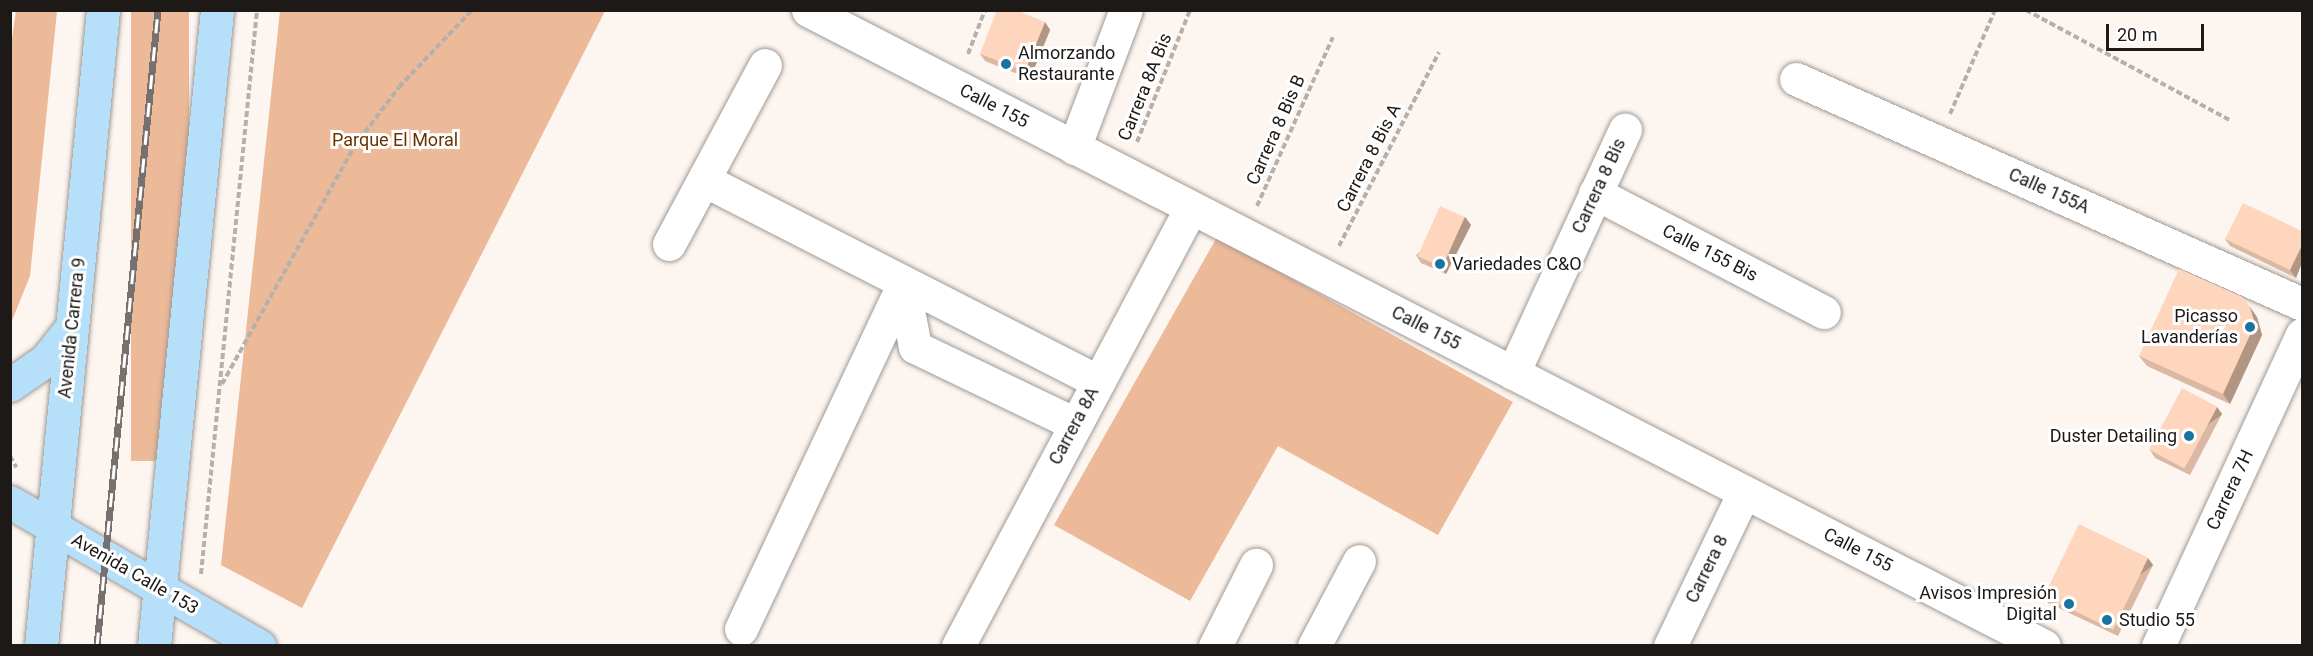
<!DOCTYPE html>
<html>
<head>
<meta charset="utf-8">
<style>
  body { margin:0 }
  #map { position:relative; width:2313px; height:656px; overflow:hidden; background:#fdf5f0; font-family:Roboto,sans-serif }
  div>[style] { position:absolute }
  .green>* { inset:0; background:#ecb999; transform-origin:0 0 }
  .path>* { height:4px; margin-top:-2px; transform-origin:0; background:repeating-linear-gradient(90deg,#b6b0ac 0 6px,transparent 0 9px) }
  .roads { filter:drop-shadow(0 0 2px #a09994) drop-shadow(0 0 2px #a09994) }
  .minor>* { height:33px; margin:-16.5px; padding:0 16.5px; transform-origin:16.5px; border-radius:16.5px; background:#fff }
  .major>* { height:33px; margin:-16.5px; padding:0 16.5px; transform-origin:16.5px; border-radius:16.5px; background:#b6dffa }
  .rail>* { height:7px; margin-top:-3.5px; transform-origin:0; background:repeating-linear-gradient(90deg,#fff 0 14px,#76716e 0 28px); box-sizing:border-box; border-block:2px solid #76716e }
  .wall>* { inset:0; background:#dab8a3 }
  .shaded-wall>* { inset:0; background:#b19684; transform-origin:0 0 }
  .building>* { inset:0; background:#fdd6bd; transform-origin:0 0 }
  .dots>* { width:16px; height:16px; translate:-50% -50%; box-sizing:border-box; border:3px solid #fff; border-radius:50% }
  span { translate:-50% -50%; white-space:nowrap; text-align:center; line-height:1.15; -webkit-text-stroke:6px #fff; paint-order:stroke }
  .poi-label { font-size:18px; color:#1c1917 }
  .left { translate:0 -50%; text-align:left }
  .right { translate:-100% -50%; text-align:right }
  .street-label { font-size:18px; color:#1c1917 }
  .park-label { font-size:18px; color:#6a3200 }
  .frame { position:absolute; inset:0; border:12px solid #1c1917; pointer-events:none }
  .scale { position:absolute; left:2106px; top:24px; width:98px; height:27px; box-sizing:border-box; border:3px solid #1c1917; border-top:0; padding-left:8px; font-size:18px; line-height:21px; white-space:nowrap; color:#1c1917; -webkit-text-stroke:4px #fff; paint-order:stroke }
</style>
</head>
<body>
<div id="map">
  <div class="green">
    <div style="clip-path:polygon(16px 11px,57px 11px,30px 276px,11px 323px,10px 52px)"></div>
    <div style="left:131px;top:11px;width:58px;height:450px"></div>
    <div style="clip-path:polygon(280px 11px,605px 11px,302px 608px,221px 565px)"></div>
    <div style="clip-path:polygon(1217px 237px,1513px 402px,1438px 535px,1278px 446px,1190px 601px,1054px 525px)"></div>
  </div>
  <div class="path">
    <div style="left:2026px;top:10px;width:233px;rotate:28.4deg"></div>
    <div style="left:968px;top:54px;width:47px;rotate:-68.9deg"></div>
    <div style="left:1950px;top:114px;width:113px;rotate:-66.6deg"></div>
    <div style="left:1137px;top:142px;width:142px;rotate:-68.1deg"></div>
    <div style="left:1257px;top:206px;width:185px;rotate:-65.8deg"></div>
    <div style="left:1339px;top:246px;width:218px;rotate:-62.7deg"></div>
    <div style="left:222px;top:384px;width:271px;rotate:-60.9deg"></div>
    <div style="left:354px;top:147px;width:75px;rotate:-53.1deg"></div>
    <div style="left:399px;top:87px;width:106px;rotate:-46.5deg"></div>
    <div style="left:10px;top:456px;width:13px;rotate:61deg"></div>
    <div style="left:201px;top:574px;width:567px;rotate:-84.33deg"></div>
  </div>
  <div class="roads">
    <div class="minor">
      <div style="left:808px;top:10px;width:1390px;rotate:27.23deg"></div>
      <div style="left:1796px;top:79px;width:554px;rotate:23.97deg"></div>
      <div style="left:1074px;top:148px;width:147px;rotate:-69.4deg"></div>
      <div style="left:704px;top:180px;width:443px;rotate:27.1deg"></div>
      <div style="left:1595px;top:193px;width:258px;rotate:27.5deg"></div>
      <div style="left:669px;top:244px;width:203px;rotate:-61.8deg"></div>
      <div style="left:903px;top:284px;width:64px;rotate:79.2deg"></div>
      <div style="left:915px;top:347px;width:178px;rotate:25.7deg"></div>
      <div style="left:1513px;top:373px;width:268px;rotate:-65.3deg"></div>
      <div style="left:741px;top:629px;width:381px;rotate:-64.8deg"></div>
      <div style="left:958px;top:646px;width:496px;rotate:-62deg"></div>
      <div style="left:1215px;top:646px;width:91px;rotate:-63.2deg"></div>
      <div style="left:1314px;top:646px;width:96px;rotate:-62.1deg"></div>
      <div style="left:1670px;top:646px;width:171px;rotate:-64.3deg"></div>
      <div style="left:2158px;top:646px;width:343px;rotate:-65.2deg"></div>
    </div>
    <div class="major">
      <div style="left:10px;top:385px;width:44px;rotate:-34.8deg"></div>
      <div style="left:46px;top:360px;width:39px;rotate:-52deg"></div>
      <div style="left:10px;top:502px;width:288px;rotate:30deg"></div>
      <div style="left:41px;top:646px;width:639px;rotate:-84.43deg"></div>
      <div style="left:154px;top:646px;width:639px;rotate:-84.34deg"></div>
    </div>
  </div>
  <div class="rail">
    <div style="left:97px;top:646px;width:639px;rotate:-84.52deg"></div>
  </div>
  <div class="wall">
    <div style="clip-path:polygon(1045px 22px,1050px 30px,1030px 79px,985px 61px,980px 54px)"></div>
    <div style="clip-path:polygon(1465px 217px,1471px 225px,1446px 274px,1421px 263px,1416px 255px)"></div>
    <div style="clip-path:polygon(2302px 231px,2296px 278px,2230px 246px,2225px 239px)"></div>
    <div style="clip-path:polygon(2257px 317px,2262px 335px,2230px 404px,2147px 366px,2139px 356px)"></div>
    <div style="clip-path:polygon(2222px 414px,2190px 475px,2155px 458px,2150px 450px)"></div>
    <div style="clip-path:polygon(2153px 565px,2118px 636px,2048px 603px,2043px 595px)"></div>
  </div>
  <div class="shaded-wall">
    <div style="clip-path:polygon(1045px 22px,1050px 30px,1030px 79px,1025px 71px)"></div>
    <div style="clip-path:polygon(1465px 217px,1471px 225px,1446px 274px,1441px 267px)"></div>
    <div style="clip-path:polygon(2302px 245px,2302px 263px,2296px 278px,2290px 270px)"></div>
    <div style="clip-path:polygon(2250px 307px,2257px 317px,2262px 335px,2230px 404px,2223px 394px)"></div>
    <div style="left:2217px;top:407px;width:9px;height:69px;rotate:54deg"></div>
    <div style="left:2148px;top:558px;width:9px;height:79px;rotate:54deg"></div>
  </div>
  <div class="building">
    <div style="clip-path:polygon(997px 10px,1016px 10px,1045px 22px,1025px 71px,980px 54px)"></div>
    <div style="clip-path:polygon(2243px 203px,2302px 231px,2302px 245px,2290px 270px,2225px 239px)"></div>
    <div style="left:1440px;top:206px;width:27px;height:55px;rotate:24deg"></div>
    <div style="clip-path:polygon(2179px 269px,2242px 297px,2250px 307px,2255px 324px,2223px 394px,2139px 356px)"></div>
    <div style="left:2182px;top:388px;width:40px;height:70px;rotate:28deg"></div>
    <div style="left:2079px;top:524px;width:77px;height:80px;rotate:26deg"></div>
  </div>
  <div class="dots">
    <div style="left:1006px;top:64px;background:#1972a1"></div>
    <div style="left:1440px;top:264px;background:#1972a1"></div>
    <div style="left:2250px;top:327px;background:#1972a1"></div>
    <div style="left:2189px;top:436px;background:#1972a1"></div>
    <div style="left:2069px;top:604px;background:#1972a1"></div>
    <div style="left:2107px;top:620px;background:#1972a1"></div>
  </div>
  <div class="poi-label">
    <span class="left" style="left:1018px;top:64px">Almorzando<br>Restaurante</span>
    <span class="left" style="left:1452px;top:264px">Variedades C&amp;O</span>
    <span class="right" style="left:2238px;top:327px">Picasso<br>Lavanderías</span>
    <span class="right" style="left:2177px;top:436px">Duster Detailing</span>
    <span class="right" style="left:2057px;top:604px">Avisos Impresión<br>Digital</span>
    <span class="left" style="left:2119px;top:620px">Studio 55</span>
  </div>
  <div class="street-label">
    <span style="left:1145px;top:87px;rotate:-68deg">Carrera 8A Bis</span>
    <span style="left:994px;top:106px;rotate:27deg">Calle 155</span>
    <span style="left:1276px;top:130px;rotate:-66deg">Carrera 8 Bis B</span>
    <span style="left:1369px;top:158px;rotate:-63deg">Carrera 8 Bis A</span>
    <span style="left:1599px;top:186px;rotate:-65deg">Carrera 8 Bis</span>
    <span style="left:2049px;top:191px;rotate:24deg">Calle 155A</span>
    <span style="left:1710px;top:253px;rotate:27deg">Calle 155 Bis</span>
    <span style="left:72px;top:328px;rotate:-84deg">Avenida Carrera 9</span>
    <span style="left:1426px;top:328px;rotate:27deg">Calle 155</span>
    <span style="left:1074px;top:426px;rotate:-62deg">Carrera 8A</span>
    <span style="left:2230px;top:490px;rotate:-65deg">Carrera 7H</span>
    <span style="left:1858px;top:550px;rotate:27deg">Calle 155</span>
    <span style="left:1707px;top:569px;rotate:-64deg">Carrera 8</span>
    <span style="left:135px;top:574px;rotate:30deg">Avenida Calle 153</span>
  </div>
  <div class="park-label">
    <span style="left:395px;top:140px">Parque El Moral</span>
  </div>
  <div class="frame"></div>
  <div class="scale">20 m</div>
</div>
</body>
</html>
